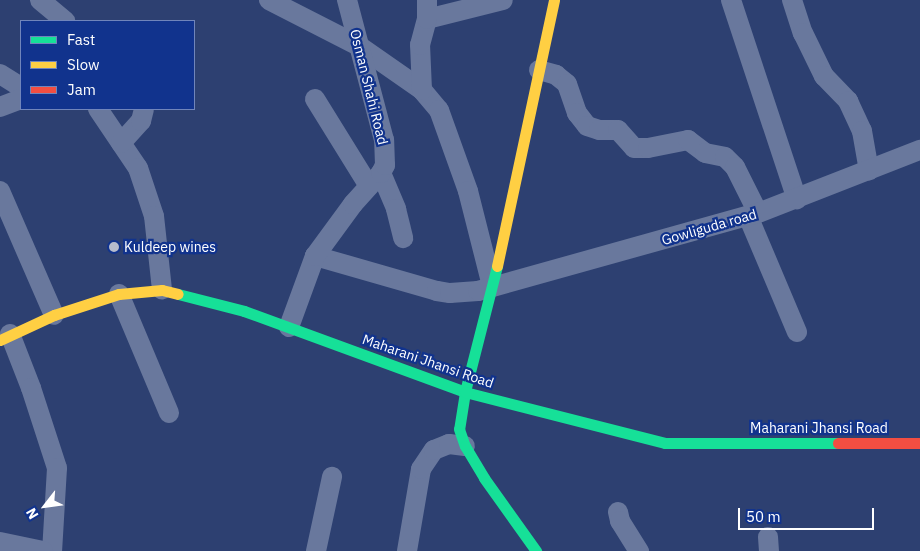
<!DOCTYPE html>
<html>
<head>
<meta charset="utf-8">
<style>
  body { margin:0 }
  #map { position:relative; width:920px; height:551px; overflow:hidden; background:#2d4071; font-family:"IBM Plex Sans",sans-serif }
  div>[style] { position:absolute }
  .street>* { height:20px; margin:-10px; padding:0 10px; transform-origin:10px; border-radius:10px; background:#69789d }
  .fast>* { height:11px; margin:-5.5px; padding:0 5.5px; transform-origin:5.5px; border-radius:5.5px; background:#16e098 }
  .slow>* { height:11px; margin:-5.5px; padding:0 5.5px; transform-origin:5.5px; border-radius:5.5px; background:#ffcf43 }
  .jam>* { height:11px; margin:-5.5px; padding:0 5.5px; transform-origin:5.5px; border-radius:5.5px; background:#f24e42 }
  .dots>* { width:14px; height:14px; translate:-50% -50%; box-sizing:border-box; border:2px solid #11338d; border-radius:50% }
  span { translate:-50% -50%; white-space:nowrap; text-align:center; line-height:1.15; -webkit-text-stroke:4.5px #11338d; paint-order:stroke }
  .street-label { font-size:14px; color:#fff }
  .poi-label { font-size:14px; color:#fff }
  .left { translate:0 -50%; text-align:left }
  .legend { position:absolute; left:20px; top:20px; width:175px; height:90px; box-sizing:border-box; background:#11338d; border:1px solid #7085bb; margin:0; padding:6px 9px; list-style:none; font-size:15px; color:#fff }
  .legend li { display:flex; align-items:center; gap:10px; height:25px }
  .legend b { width:25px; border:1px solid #7085bb }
  .north { position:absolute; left:20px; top:481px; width:50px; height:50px; -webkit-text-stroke:4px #11338d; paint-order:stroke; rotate:240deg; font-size:14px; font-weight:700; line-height:20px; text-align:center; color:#fff }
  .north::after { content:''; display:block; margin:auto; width:18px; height:22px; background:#fff; clip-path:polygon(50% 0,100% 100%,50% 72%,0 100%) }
  .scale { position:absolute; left:738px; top:508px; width:136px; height:22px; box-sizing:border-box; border:2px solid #fff; border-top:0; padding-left:6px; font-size:15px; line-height:18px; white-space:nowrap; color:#fff; -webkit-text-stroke:4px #11338d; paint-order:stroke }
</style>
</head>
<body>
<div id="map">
  <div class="street">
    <div style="left:40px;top:0;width:33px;rotate:40deg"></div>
    <div style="left:269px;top:0;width:101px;rotate:27.1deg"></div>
    <div style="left:359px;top:46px;width:77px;rotate:34.9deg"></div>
    <div style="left:422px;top:90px;width:26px;rotate:50deg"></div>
    <div style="left:439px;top:110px;width:86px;rotate:70.3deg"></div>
    <div style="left:468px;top:191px;width:98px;rotate:75.8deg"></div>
    <div style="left:731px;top:0;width:210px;rotate:71.7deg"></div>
    <div style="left:792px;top:0;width:35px;rotate:72deg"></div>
    <div style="left:803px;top:33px;width:48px;rotate:64deg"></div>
    <div style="left:824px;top:76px;width:35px;rotate:46deg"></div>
    <div style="left:848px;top:101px;width:33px;rotate:65deg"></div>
    <div style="left:862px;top:131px;width:40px;rotate:80deg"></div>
    <div style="left:427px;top:19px;width:78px;rotate:-14deg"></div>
    <div style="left:539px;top:70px;width:18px;rotate:16deg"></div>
    <div style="left:556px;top:75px;width:14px;rotate:39deg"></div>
    <div style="left:567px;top:84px;width:31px;rotate:71deg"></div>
    <div style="left:577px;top:113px;width:16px;rotate:52deg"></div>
    <div style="left:587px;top:126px;width:13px;rotate:18deg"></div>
    <div style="left:599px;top:130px;width:19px"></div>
    <div style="left:618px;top:130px;width:24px;rotate:48deg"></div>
    <div style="left:634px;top:148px;width:14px"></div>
    <div style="left:648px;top:148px;width:41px;rotate:-11.3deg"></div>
    <div style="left:688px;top:140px;width:21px;rotate:37deg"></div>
    <div style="left:705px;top:153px;width:20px;rotate:11deg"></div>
    <div style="left:725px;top:157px;width:14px;rotate:45deg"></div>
    <div style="left:735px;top:167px;width:51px;rotate:63.4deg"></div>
    <div style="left:0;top:74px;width:25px;rotate:32deg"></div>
    <div style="left:422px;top:90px;width:45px;rotate:-92.5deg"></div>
    <div style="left:420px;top:45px;width:27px;rotate:-75deg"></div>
    <div style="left:427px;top:19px;width:19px;rotate:-90deg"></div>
    <div style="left:315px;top:99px;width:102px;rotate:58.2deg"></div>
    <div style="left:0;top:107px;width:22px;rotate:-21deg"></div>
    <div style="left:98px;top:109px;width:71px;rotate:55.9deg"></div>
    <div style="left:138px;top:168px;width:51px;rotate:71.6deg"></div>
    <div style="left:154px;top:216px;width:74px;rotate:83.8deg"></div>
    <div style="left:121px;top:143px;width:30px;rotate:-48deg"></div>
    <div style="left:141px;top:121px;width:12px;rotate:-76deg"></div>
    <div style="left:381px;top:173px;width:39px;rotate:67deg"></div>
    <div style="left:396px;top:209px;width:30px;rotate:76deg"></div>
    <div style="left:0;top:191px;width:135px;rotate:66.5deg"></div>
    <div style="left:748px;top:216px;width:126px;rotate:67.1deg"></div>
    <div style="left:315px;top:256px;width:127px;rotate:16deg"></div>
    <div style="left:437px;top:291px;width:13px;rotate:9deg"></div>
    <div style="left:450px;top:293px;width:28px;rotate:-4deg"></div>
    <div style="left:478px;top:291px;width:291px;rotate:-15.6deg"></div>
    <div style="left:758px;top:213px;width:174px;rotate:-21.3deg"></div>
    <div style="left:119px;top:294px;width:129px;rotate:67.2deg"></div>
    <div style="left:289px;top:327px;width:76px;rotate:-69.9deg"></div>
    <div style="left:315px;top:256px;width:64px;rotate:-53.8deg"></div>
    <div style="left:353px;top:204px;width:42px;rotate:-47.9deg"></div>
    <div style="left:381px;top:173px;width:9px;rotate:-63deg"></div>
    <div style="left:385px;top:165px;width:25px;rotate:-92deg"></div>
    <div style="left:384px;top:140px;width:145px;rotate:-104.8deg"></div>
    <div style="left:10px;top:334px;width:58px;rotate:68.7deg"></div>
    <div style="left:31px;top:388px;width:84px;rotate:72deg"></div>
    <div style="left:57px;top:468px;width:83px;rotate:93.4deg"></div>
    <div style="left:618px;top:512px;width:9px;rotate:77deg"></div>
    <div style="left:620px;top:521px;width:36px;rotate:58deg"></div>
    <div style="left:768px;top:537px;width:14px;rotate:86deg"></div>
    <div style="left:0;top:542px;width:44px;rotate:11.8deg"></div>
    <div style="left:316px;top:551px;width:76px;rotate:-77.8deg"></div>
    <div style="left:407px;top:551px;width:83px;rotate:-80.3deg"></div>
    <div style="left:421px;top:469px;width:23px;rotate:-56deg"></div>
    <div style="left:434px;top:450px;width:16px;rotate:-22deg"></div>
    <div style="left:449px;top:444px;width:16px;rotate:7deg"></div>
  </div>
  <div class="fast">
    <div style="left:497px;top:266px;width:130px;rotate:104.3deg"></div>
    <div style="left:465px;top:392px;width:37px;rotate:99deg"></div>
    <div style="left:459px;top:429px;width:18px;rotate:71deg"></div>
    <div style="left:465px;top:446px;width:37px;rotate:59deg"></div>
    <div style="left:484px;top:478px;width:90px;rotate:54.5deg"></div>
    <div style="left:178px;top:294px;width:68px;rotate:14.4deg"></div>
    <div style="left:244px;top:311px;width:235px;rotate:20.1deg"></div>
    <div style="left:465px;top:392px;width:206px;rotate:14.3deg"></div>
    <div style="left:665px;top:443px;width:173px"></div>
  </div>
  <div class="slow">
    <div style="left:497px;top:266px;width:272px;rotate:-77.9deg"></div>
    <div style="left:0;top:340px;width:60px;rotate:-24.8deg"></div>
    <div style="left:54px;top:315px;width:68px;rotate:-17.9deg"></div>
    <div style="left:119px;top:294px;width:43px;rotate:-5.3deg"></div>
    <div style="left:162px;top:290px;width:16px;rotate:14deg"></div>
  </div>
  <div class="jam">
    <div style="left:838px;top:443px;width:82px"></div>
  </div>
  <div class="dots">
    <div style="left:114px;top:247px;background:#b6bccd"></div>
  </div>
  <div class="street-label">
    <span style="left:369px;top:87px;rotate:76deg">Osman Shahi Road</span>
    <span style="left:709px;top:227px;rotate:-16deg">Gowliguda road</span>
    <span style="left:428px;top:361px;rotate:19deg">Maharani Jhansi Road</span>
    <span style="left:819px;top:428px">Maharani Jhansi Road</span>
  </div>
  <div class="poi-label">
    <span class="left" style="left:124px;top:247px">Kuldeep wines</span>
  </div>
  <ul class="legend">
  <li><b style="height:6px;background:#16e098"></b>Fast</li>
  <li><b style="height:6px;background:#ffcf43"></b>Slow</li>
  <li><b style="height:6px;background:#f24e42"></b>Jam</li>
  </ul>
  <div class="north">N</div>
  <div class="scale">50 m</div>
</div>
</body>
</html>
